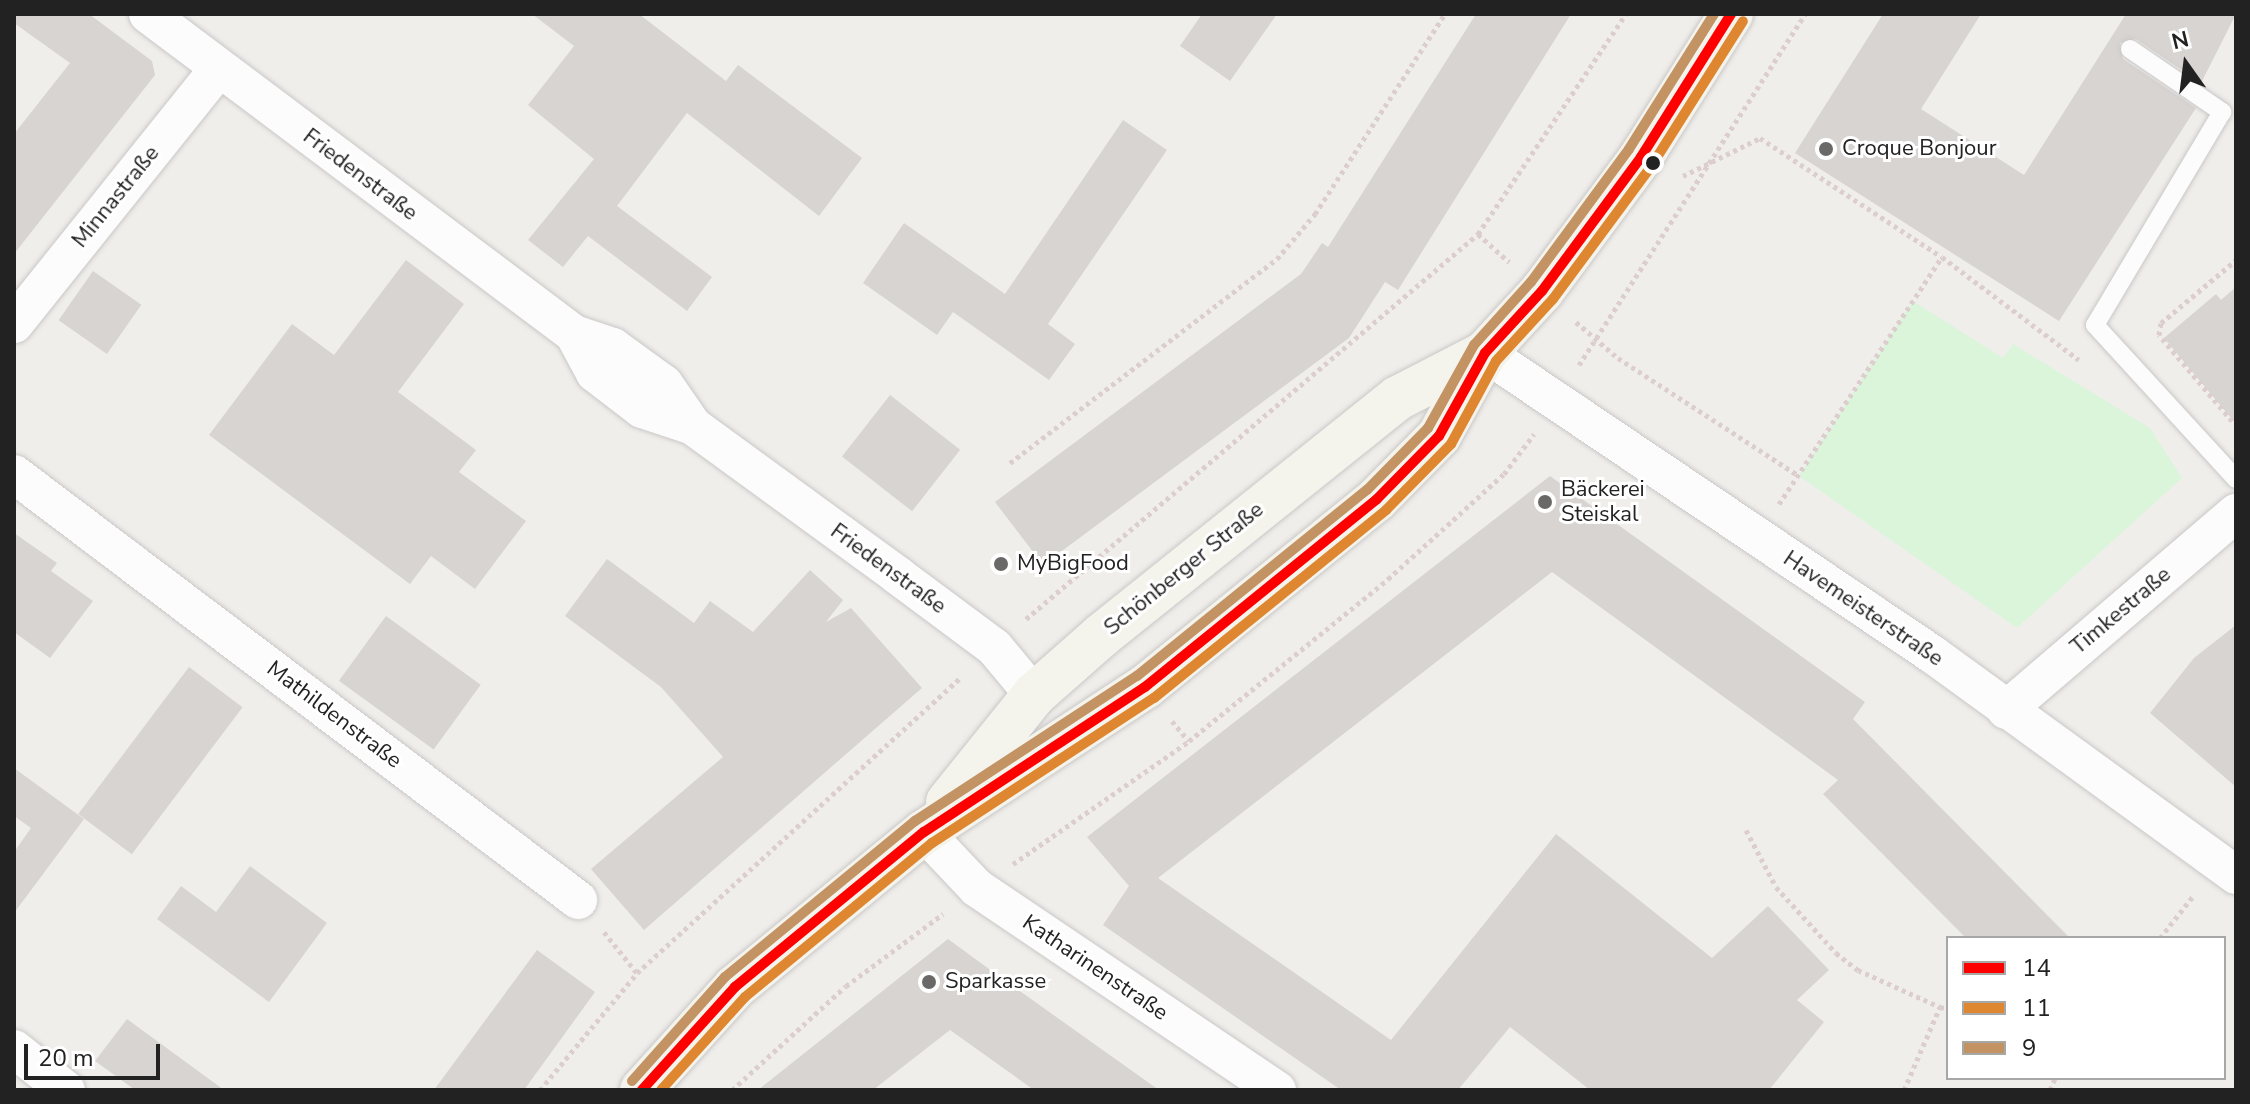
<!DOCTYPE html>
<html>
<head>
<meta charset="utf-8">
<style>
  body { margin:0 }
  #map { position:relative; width:2250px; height:1104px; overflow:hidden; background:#f0eeeb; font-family:"Nunito Sans",sans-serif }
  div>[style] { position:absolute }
  .park>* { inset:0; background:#daf5da }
  .building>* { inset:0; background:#d7d4d2; transform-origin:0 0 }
  .path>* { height:5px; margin-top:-2.5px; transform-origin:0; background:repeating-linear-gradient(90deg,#dccecd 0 4px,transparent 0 8px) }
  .roads { filter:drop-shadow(0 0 2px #c9c8c7) drop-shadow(0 0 2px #c9c8c7) }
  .service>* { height:18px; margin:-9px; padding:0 9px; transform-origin:9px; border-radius:9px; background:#fdfcfc }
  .minor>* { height:38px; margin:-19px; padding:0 19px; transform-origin:19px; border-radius:19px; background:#fdfcfc }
  .secondary>* { height:44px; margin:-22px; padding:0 22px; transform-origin:22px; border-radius:22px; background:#f4f4ed }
  .bus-1>* { height:10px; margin:-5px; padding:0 5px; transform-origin:5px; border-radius:5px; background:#f00 }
  .bus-2>* { height:10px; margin:-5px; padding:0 5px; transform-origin:5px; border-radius:5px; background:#de8730 }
  .bus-3>* { height:10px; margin:-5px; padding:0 5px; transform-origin:5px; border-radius:5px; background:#c49363 }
  .dots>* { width:22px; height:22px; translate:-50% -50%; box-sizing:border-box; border:4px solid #fff; border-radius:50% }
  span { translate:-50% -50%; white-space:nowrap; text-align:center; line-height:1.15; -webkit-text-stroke:6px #fff; paint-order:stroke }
  .poi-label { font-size:22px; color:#222 }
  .left { translate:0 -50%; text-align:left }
  .street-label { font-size:22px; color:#222 }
  .frame { position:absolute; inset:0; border:16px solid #222; pointer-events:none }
  .legend { position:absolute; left:1946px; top:936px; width:280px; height:144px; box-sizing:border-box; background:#fff; border:2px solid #a7a7a7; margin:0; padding:10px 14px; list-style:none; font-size:24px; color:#222 }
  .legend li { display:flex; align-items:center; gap:16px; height:40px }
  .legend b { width:40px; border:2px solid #a7a7a7 }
  .north { position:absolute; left:2146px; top:24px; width:80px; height:80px; -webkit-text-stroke:6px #fff; paint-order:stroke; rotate:346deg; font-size:22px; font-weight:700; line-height:32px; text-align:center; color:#222 }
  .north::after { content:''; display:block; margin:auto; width:28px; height:36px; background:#222; clip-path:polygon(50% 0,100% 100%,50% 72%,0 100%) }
  .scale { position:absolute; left:24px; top:1044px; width:136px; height:36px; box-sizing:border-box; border:4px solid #222; border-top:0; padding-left:10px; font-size:24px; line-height:28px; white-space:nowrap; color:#222; -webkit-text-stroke:6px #fff; paint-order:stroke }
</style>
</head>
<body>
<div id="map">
  <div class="park">
    <div style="clip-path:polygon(1913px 301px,2003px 358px,2013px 344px,2150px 428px,2182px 478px,2017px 628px,1799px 476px)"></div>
  </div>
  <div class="building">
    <div style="clip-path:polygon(14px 14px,89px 14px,152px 61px,155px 75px,14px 254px,14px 134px,70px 63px,14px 23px)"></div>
    <div style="clip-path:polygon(532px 14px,639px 14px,726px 81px,738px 65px,862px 158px,819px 216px,687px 113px,617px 206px,712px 277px,687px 311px,588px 236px,563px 267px,528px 240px,594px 159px,528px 105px,574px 46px)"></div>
    <div style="clip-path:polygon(1202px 14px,1277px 14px,1230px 81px,1180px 46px)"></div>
    <div style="clip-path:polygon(1476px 14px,1571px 14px,1398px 290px,1385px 282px,1349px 338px,1043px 565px,995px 502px,1301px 274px,1322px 243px,1328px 247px)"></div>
    <div style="clip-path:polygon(1883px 14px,1981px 14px,1921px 109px,2024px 175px,2126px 14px,2236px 14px,2201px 83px,2136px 39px,2120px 43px,2123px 59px,2196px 108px,2059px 321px,1795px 153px)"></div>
    <div style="clip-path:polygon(1123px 120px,1167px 150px,1048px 324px,1075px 344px,1049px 380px,953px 312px,937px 335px,863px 283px,904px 223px,1005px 294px)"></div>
    <div style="clip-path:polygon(406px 260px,464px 304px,398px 392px,476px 450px,459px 472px,526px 521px,475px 589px,431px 556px,410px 584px,209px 435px,292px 324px,334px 355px)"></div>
    <div style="left:93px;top:271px;width:59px;height:60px;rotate:35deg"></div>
    <div style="clip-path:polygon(2236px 287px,2236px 424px,2164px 338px,2216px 294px,2221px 300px)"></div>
    <div style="left:890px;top:395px;width:89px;height:78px;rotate:38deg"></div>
    <div style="clip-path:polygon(1550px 476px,1865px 702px,1853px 719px,2070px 938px,1966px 938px,1823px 794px,1838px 780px,1552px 572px,1158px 878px,1391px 1040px,1556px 834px,1712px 958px,1768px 906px,1829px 970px,1797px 1000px,1824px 1022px,1769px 1090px,1590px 1090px,1510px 1027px,1458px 1090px,1341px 1090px,1103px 925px,1129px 886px,1087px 837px)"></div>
    <div style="clip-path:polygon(14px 533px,57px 563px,51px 571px,93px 601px,50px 658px,14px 632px)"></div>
    <div style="clip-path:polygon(607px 559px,694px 623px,710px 601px,753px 632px,810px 570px,843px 600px,826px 622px,851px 608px,922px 688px,644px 930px,591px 869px,723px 757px,661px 687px,565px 616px)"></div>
    <div style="left:386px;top:616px;width:117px;height:80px;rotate:36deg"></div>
    <div style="clip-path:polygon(2236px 625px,2236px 787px,2150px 713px,2194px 658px)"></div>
    <div style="left:189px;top:667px;width:67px;height:184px;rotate:37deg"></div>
    <div style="clip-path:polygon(14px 768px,84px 819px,14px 913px,14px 852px,31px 828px,14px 816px)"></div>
    <div style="clip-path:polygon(250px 866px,327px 923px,269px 1002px,157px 919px,181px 886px,216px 912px)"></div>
    <div style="clip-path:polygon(948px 939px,1000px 977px,1159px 1090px,1034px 1090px,950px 1030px,873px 1090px,758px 1090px)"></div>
    <div style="clip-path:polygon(537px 950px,595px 992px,524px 1090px,434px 1090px)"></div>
    <div style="clip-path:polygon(127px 1019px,224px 1090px,135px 1090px,95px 1061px)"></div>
  </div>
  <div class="path">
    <div style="left:1683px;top:176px;width:86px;rotate:-26.3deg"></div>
    <div style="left:1760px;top:138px;width:217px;rotate:33.2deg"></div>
    <div style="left:1942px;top:257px;width:171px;rotate:36.9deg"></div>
    <div style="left:1478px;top:234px;width:42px;rotate:42.1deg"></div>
    <div style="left:1576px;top:322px;width:55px;rotate:40.6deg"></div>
    <div style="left:1618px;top:358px;width:216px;rotate:33.1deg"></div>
    <div style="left:1579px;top:365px;width:417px;rotate:-57.2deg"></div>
    <div style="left:2232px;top:421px;width:113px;rotate:-130.3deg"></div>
    <div style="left:2159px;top:335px;width:12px;rotate:-81deg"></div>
    <div style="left:2161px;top:323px;width:98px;rotate:-40deg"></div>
    <div style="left:1010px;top:463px;width:336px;rotate:-37.4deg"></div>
    <div style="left:1277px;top:259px;width:59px;rotate:-49.8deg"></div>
    <div style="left:1315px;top:214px;width:239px;rotate:-57deg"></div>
    <div style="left:1779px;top:504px;width:296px;rotate:-56.6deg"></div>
    <div style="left:1026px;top:619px;width:594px;rotate:-40.42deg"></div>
    <div style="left:1478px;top:234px;width:265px;rotate:-56.1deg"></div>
    <div style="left:1172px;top:721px;width:26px;rotate:50deg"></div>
    <div style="left:1746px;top:830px;width:64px;rotate:62.2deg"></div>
    <div style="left:1776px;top:887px;width:89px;rotate:47.7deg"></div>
    <div style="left:1836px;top:953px;width:28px;rotate:38deg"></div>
    <div style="left:1858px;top:970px;width:90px;rotate:24.3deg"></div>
    <div style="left:1013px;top:864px;width:215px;rotate:-34.9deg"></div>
    <div style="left:1189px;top:741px;width:257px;rotate:-39.1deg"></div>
    <div style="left:1388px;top:579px;width:156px;rotate:-42.2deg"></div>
    <div style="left:1504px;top:474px;width:50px;rotate:-53.1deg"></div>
    <div style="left:604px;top:932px;width:53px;rotate:51.2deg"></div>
    <div style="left:2160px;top:938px;width:55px;rotate:-51.7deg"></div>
    <div style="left:540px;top:1090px;width:152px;rotate:-50.3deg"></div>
    <div style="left:637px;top:973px;width:440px;rotate:-42.4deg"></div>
    <div style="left:732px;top:1090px;width:154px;rotate:-42.4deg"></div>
    <div style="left:846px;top:986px;width:121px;rotate:-36.6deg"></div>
    <div style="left:1904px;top:1090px;width:90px;rotate:-66.6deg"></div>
    <div style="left:1940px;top:1007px;width:8px;rotate:14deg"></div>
    <div style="left:2050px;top:1090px;width:13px;rotate:-67deg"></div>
  </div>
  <div class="roads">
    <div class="service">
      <div style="left:2130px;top:49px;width:112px;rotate:34.4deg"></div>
      <div style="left:2222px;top:112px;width:248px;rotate:120.8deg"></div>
      <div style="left:2095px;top:325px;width:209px;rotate:47.5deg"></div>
    </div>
    <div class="minor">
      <div style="left:148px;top:14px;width:533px;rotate:36.91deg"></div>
      <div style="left:574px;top:334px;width:41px;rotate:18.4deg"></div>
      <div style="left:613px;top:347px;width:63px;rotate:36deg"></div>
      <div style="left:664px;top:384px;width:51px;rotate:55.4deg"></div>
      <div style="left:14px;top:324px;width:327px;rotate:-51.3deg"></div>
      <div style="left:574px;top:334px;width:44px;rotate:61.7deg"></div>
      <div style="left:595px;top:373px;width:59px;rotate:37.5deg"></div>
      <div style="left:642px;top:409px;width:54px;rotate:18.4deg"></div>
      <div style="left:693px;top:426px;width:253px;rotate:36.1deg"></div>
      <div style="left:897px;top:575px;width:121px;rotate:36.6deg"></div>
      <div style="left:994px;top:647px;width:62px;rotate:50.2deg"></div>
      <div style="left:1485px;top:353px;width:539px;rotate:33.96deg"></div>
      <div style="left:1932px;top:654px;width:376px;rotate:36deg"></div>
      <div style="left:14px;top:474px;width:707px;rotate:37.06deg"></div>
      <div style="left:2006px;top:710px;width:303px;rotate:-40.6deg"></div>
      <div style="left:924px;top:832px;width:77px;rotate:46.6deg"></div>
      <div style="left:977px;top:888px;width:362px;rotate:34deg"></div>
      <div style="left:14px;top:1049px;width:66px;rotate:38.3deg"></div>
    </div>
    <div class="secondary">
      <div style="left:948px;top:802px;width:137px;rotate:-51.2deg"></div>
      <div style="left:1034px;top:695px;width:91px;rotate:-41.4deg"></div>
      <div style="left:1102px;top:635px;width:379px;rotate:-38.7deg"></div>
      <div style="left:1398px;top:398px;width:98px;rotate:-27.3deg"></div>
      <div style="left:642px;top:1090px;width:139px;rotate:-47.9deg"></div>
      <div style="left:735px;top:987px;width:244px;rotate:-39.4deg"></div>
      <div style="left:924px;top:832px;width:264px;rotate:-33.3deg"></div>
      <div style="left:1145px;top:687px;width:297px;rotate:-39deg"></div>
      <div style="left:1376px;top:500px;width:90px;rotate:-45.5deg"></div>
      <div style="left:1439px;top:436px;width:95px;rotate:-61deg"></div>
      <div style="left:1485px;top:353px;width:84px;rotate:-47.4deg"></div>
      <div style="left:1542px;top:291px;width:167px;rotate:-53.5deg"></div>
      <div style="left:1641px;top:157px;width:169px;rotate:-57.8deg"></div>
    </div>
  </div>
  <div class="bus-1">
    <div style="left:642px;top:1090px;width:139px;rotate:-47.9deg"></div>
    <div style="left:735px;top:987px;width:244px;rotate:-39.4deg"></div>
    <div style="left:924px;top:832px;width:264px;rotate:-33.3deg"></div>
    <div style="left:1145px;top:687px;width:297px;rotate:-39deg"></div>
    <div style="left:1376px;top:500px;width:90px;rotate:-45.5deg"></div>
    <div style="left:1439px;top:436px;width:95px;rotate:-61deg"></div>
    <div style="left:1485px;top:353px;width:84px;rotate:-47.4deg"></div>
    <div style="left:1542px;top:291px;width:167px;rotate:-53.5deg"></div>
    <div style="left:1641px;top:157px;width:169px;rotate:-57.8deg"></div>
  </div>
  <div class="bus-2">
    <div style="left:661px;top:1090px;width:125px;rotate:-47.9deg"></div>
    <div style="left:745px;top:997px;width:242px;rotate:-39.5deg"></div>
    <div style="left:932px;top:843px;width:265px;rotate:-33.2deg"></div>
    <div style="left:1154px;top:698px;width:299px;rotate:-39deg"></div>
    <div style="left:1386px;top:510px;width:93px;rotate:-45.4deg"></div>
    <div style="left:1451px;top:444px;width:94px;rotate:-61.5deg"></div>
    <div style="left:1496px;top:361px;width:84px;rotate:-47.4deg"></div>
    <div style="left:1553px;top:299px;width:167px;rotate:-53.5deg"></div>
    <div style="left:1652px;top:165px;width:170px;rotate:-57.7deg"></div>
  </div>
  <div class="bus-3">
    <div style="left:632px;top:1081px;width:140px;rotate:-48.2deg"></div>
    <div style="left:725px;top:977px;width:246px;rotate:-39.4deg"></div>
    <div style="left:915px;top:821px;width:265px;rotate:-33.2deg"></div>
    <div style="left:1137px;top:676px;width:296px;rotate:-39deg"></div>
    <div style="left:1367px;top:490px;width:87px;rotate:-45.5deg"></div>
    <div style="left:1428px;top:428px;width:95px;rotate:-61deg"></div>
    <div style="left:1474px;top:345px;width:85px;rotate:-47.9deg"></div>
    <div style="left:1531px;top:282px;width:165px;rotate:-53.6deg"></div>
    <div style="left:1629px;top:149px;width:160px;rotate:-57.8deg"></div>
  </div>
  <div class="dots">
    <div style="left:1826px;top:149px;background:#6a6968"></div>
    <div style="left:1653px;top:163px;background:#222"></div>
    <div style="left:1545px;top:502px;background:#6a6968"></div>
    <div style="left:1001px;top:564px;background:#6a6968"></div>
    <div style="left:929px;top:982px;background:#6a6968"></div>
  </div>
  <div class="poi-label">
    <span class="left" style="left:1842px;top:149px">Croque Bonjour</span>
    <span class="left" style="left:1561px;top:502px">Bäckerei<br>Steiskal</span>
    <span class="left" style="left:1017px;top:564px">MyBigFood</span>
    <span class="left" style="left:945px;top:982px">Sparkasse</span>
  </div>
  <div class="street-label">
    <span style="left:360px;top:175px;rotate:37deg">Friedenstraße</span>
    <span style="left:116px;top:197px;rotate:-51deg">Minnastraße</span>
    <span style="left:888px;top:569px;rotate:36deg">Friedenstraße</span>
    <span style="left:1184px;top:569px;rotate:-39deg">Schönberger Straße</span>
    <span style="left:1863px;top:609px;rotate:34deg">Havemeisterstraße</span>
    <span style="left:2121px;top:611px;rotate:-40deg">Timkestraße</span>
    <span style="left:334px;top:715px;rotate:37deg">Mathildenstraße</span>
    <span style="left:1095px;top:968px;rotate:34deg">Katharinenstraße</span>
  </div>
  <div class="frame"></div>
  <ul class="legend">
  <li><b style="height:10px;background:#f00"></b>14</li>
  <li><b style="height:10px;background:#de8730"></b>11</li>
  <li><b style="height:10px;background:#c49363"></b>9</li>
  </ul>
  <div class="north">N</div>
  <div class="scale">20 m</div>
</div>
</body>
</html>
